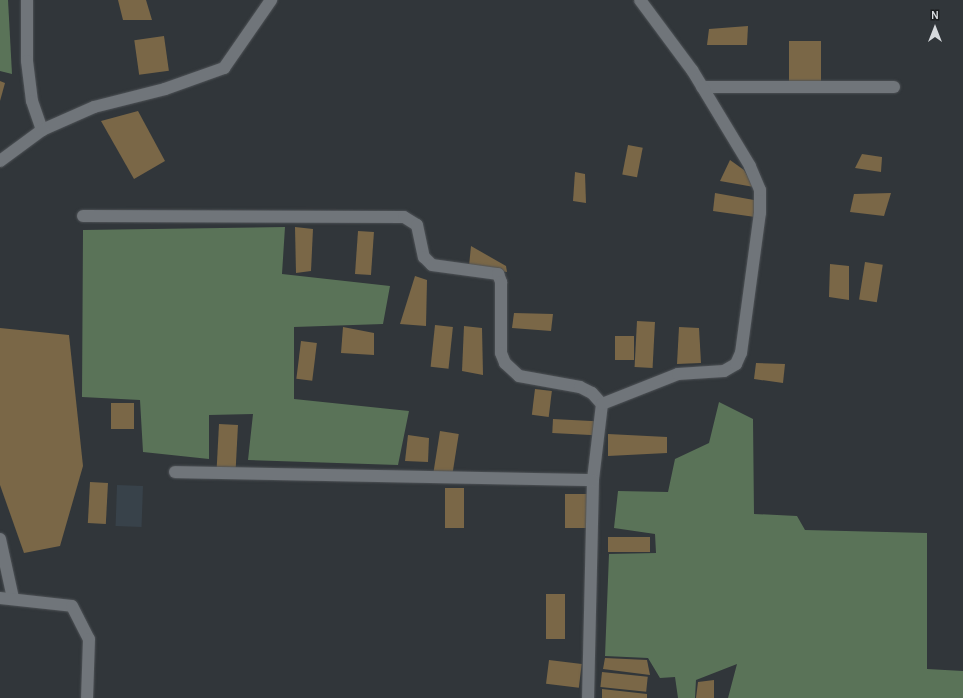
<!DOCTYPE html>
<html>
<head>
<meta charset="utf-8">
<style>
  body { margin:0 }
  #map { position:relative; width:963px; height:698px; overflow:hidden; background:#31363a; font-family:Karla,sans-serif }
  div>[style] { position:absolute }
  .built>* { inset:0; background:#38424a; transform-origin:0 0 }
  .forest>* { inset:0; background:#5a7358 }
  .building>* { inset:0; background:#7a6747; transform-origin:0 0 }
  .roads { filter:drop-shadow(0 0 1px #4e5256) drop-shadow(0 0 1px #4e5256) }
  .minor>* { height:12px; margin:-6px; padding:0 6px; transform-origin:6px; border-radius:6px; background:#70757a }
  span { translate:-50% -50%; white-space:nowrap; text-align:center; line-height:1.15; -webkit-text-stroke:3px #1b1d1f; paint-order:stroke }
  .north { position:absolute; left:915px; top:8px; width:40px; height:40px; -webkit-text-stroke:3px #1b1d1f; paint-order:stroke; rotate:0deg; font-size:11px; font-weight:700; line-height:16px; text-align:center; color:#d7dadd }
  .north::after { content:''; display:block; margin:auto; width:14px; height:18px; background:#d7dadd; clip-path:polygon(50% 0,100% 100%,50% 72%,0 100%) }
</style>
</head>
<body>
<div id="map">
  <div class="built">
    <div style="left:117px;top:485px;width:26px;height:41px;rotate:2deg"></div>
  </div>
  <div class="forest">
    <div style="clip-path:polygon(0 0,8px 0,12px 74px,0 71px)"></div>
    <div style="clip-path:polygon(285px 227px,282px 274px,390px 286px,383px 324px,294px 327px,294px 399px,409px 411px,398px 465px,248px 460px,253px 414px,209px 415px,209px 459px,143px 452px,140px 400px,82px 397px,83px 230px)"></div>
    <div style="clip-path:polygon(719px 402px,753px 419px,754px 514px,797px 516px,805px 530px,927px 533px,927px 669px,963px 671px,963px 698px,728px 698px,737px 664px,696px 680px,695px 698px,678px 698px,675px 677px,660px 678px,648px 658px,605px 656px,609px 554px,656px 553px,655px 534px,614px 528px,618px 491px,668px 492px,675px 459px,709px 443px)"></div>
  </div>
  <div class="building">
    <div style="clip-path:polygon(118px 0,146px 0,152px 20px,123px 20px)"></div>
    <div style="clip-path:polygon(748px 26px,747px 45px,707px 45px,709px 29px)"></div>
    <div style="left:164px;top:36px;width:35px;height:30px;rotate:82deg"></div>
    <div style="left:789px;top:41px;width:32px;height:41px"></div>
    <div style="clip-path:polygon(0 81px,5px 83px,0 101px)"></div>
    <div style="clip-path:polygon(138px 111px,165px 161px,134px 179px,101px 121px)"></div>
    <div style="left:628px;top:145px;width:15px;height:30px;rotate:11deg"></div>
    <div style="clip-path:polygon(862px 154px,882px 157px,881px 172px,855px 168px)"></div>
    <div style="clip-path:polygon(730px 160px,744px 170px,754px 187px,720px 181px)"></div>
    <div style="clip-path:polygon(575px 172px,585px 174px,586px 203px,573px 201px)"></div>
    <div style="clip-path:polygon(715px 193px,754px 200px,755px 217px,713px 211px)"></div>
    <div style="clip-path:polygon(891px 193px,884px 216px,850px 212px,854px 194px)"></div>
    <div style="clip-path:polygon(295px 227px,313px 229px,311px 271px,296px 273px)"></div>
    <div style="left:358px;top:231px;width:16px;height:43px;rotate:4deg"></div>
    <div style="clip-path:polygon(471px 246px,506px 266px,507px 272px,469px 266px)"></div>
    <div style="left:865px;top:262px;width:18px;height:38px;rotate:9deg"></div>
    <div style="clip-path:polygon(830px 264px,849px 266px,849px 300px,829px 297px)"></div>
    <div style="clip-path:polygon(415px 276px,427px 280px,426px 326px,400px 324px)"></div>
    <div style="clip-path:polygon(514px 313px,553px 314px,551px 331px,512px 328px)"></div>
    <div style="left:637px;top:321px;width:18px;height:46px;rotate:3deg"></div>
    <div style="left:435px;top:325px;width:18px;height:42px;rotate:6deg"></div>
    <div style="clip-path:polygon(464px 326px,482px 328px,483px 375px,462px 371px)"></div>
    <div style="clip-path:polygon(343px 327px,374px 333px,374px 355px,341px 353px)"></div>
    <div style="clip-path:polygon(679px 327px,699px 328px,701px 363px,677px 364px)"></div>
    <div style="clip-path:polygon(0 328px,69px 335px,83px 466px,60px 546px,24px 553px,0 485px)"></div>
    <div style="left:615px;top:336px;width:19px;height:24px"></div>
    <div style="left:301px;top:341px;width:16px;height:38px;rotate:7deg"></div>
    <div style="clip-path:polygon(756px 363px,785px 364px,783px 383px,754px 379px)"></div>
    <div style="left:535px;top:389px;width:17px;height:26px;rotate:7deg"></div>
    <div style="left:111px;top:403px;width:23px;height:26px"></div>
    <div style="left:553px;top:419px;width:43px;height:14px;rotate:3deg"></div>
    <div style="left:219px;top:424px;width:19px;height:46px;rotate:3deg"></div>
    <div style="left:440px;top:431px;width:19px;height:43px;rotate:9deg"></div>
    <div style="clip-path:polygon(608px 434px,667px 437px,667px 453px,608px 456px)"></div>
    <div style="clip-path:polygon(408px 435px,429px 438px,428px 462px,405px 461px)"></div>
    <div style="left:90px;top:482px;width:18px;height:41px;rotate:3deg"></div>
    <div style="left:445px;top:488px;width:19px;height:40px"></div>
    <div style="left:565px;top:494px;width:26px;height:34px"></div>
    <div style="left:608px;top:537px;width:42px;height:15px"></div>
    <div style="left:546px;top:594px;width:19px;height:45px"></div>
    <div style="clip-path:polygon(605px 658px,647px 660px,650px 675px,603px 669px)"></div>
    <div style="left:549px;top:660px;width:33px;height:24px;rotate:7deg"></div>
    <div style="left:602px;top:672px;width:46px;height:15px;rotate:6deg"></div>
    <div style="clip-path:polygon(714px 680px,714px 698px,696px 698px,698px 682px)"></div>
    <div style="clip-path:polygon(602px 689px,647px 694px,647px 698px,602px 698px)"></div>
  </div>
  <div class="roads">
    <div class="minor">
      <div style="left:27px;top:0;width:61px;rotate:90deg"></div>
      <div style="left:27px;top:61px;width:40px;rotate:82.9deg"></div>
      <div style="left:32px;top:101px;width:31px;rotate:71deg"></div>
      <div style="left:42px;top:130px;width:57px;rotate:-23.9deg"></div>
      <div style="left:94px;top:107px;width:73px;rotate:-14.2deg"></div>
      <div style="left:165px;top:89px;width:63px;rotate:-19.6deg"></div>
      <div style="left:224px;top:68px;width:83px;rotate:-55.3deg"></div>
      <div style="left:702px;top:87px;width:192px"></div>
      <div style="left:0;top:161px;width:52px;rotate:-36.4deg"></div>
      <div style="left:83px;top:216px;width:321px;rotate:0.2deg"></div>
      <div style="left:404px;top:217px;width:15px;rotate:32deg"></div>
      <div style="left:417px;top:225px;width:33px;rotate:78deg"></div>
      <div style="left:424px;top:257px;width:11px;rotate:45deg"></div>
      <div style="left:432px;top:265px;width:67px;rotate:7.8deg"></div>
      <div style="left:498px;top:274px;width:9px;rotate:69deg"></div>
      <div style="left:501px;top:282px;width:71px;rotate:90deg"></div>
      <div style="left:501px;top:353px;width:11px;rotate:68deg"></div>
      <div style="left:505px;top:363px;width:19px;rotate:43deg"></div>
      <div style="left:519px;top:376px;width:62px;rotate:10.2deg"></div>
      <div style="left:580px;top:387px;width:13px;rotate:27deg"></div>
      <div style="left:592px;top:393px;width:15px;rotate:48deg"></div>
      <div style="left:602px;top:404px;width:77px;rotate:96.8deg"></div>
      <div style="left:593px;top:480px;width:218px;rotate:91.3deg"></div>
      <div style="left:602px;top:404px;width:82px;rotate:-21.5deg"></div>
      <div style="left:678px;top:374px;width:46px;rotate:-3.7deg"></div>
      <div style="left:724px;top:371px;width:14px;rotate:-30deg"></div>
      <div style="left:736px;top:364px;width:12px;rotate:-66deg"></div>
      <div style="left:741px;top:353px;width:141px;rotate:-82.3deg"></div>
      <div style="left:760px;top:213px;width:23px;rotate:-90deg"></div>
      <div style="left:760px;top:190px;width:26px;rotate:-113deg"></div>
      <div style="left:750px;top:166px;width:112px;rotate:-121.1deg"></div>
      <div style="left:692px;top:70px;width:87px;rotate:-126.6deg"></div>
      <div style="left:175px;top:472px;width:418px;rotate:1.1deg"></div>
      <div style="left:0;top:539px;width:60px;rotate:77.6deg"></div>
      <div style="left:0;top:598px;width:72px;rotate:6.3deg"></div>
      <div style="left:72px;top:606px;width:37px;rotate:63deg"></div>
      <div style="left:89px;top:639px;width:59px;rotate:91.9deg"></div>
    </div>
  </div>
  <div class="north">N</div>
</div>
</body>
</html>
